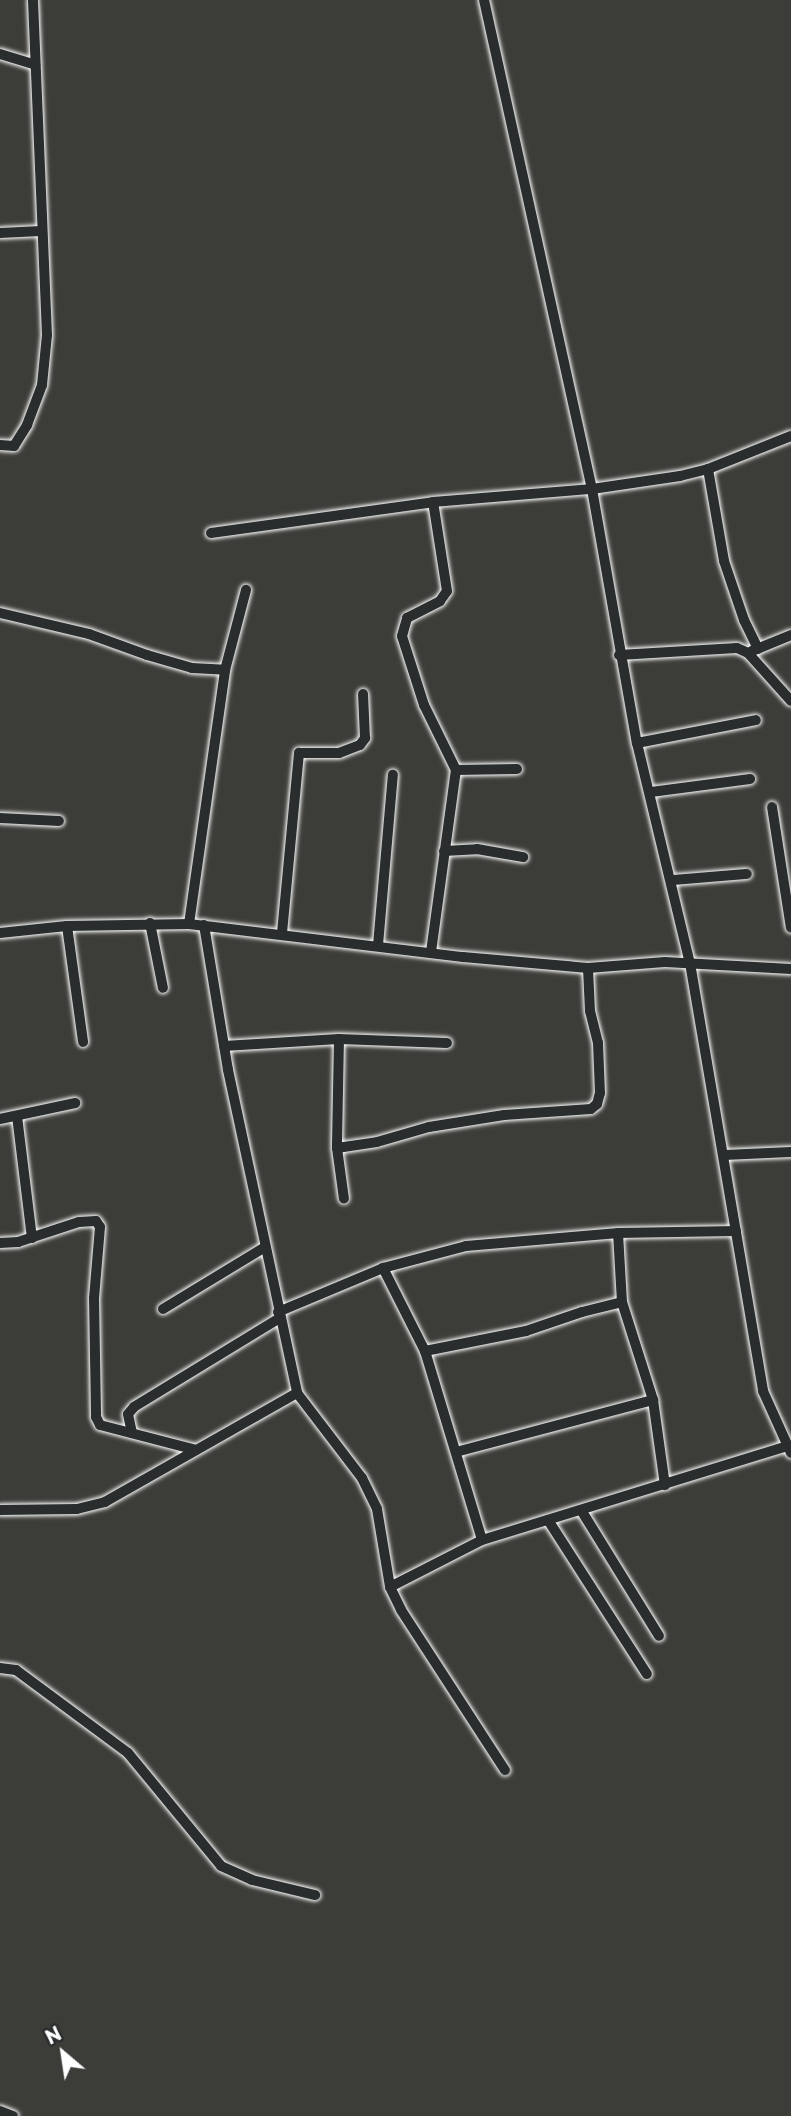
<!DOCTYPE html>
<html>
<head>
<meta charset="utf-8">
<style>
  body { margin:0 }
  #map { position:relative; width:791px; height:2116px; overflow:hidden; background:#3c3c38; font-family:"Playpen Sans",sans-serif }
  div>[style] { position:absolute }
  .roads { filter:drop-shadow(0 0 2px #fff) drop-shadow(0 0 2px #fff) }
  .minor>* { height:10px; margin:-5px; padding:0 5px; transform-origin:5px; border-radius:5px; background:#2a2d2e }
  span { translate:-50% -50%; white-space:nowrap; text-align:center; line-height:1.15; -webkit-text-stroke:5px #2a2d2e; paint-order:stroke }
  .north { position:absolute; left:28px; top:2018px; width:70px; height:70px; -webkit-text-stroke:5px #2a2d2e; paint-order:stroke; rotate:331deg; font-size:19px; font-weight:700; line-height:28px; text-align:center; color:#fff }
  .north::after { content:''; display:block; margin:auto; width:24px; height:32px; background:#fff; clip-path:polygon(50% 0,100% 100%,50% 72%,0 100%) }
</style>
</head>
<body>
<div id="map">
  <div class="roads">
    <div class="minor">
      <div style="left:484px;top:0;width:501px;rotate:77.55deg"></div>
      <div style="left:592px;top:489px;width:258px;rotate:80deg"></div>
      <div style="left:637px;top:743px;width:226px;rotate:76.5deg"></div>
      <div style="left:690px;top:963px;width:434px;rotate:80.3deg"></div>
      <div style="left:763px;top:1391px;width:68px;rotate:65.7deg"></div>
      <div style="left:0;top:54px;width:37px;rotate:17deg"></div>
      <div style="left:0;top:233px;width:41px;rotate:-2.8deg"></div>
      <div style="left:0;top:445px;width:14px;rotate:4deg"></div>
      <div style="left:14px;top:446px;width:25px;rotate:-58deg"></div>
      <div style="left:27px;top:425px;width:43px;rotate:-69.4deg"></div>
      <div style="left:42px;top:385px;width:50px;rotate:-84.3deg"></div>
      <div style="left:47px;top:335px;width:335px;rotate:-92.4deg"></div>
      <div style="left:708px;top:469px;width:93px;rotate:80.1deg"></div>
      <div style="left:724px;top:561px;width:62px;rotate:71.3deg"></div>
      <div style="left:744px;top:620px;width:32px;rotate:64deg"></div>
      <div style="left:211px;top:533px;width:224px;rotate:-7.9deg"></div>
      <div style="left:433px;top:502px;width:160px;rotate:-4.7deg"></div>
      <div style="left:592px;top:489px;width:89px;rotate:-8.4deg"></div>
      <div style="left:680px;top:476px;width:29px;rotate:-14deg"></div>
      <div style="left:708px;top:469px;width:89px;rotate:-21.7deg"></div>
      <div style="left:0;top:613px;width:91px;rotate:13.3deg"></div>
      <div style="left:89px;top:634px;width:62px;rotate:19.9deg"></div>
      <div style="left:147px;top:655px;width:47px;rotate:16.1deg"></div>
      <div style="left:192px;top:668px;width:33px;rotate:3deg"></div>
      <div style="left:752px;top:651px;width:42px;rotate:-22.3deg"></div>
      <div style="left:619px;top:655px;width:118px;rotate:-3.4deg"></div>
      <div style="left:737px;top:648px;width:12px;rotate:24deg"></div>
      <div style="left:748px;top:653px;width:64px;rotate:48.1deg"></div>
      <div style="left:637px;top:743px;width:121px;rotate:-10.9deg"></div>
      <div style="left:456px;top:770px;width:61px;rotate:-0.9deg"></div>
      <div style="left:651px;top:792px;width:100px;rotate:-7.5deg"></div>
      <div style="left:772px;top:807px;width:122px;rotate:81.1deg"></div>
      <div style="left:0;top:818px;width:59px;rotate:2.9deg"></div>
      <div style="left:444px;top:851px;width:33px;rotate:-3deg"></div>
      <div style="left:477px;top:849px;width:47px;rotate:9.9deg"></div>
      <div style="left:672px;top:880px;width:75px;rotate:-4.6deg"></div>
      <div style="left:150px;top:923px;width:66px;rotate:78.7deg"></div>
      <div style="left:189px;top:924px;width:257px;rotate:-81.9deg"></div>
      <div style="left:225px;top:670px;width:83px;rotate:-75.3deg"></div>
      <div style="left:204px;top:925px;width:147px;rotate:80.6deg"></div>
      <div style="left:228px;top:1070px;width:330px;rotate:77.9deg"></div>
      <div style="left:297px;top:1393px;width:107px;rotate:52.6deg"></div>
      <div style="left:362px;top:1478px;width:34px;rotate:64deg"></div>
      <div style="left:377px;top:1509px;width:79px;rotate:80.5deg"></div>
      <div style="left:390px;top:1587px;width:25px;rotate:64deg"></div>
      <div style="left:401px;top:1610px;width:191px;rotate:57deg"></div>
      <div style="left:67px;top:926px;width:117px;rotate:82.1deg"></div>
      <div style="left:0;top:933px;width:67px;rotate:-6deg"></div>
      <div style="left:67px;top:926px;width:122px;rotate:-0.9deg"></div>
      <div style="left:189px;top:924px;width:276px;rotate:6.9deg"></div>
      <div style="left:463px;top:957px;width:125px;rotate:5deg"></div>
      <div style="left:588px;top:968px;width:77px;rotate:-4.5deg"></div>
      <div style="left:665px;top:962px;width:126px;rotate:3.2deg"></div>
      <div style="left:282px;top:933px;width:181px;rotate:-84.6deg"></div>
      <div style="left:299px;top:753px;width:40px"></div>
      <div style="left:339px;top:753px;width:22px;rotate:-21deg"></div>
      <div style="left:360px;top:745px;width:9px;rotate:-54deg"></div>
      <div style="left:365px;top:738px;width:44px;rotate:-92.6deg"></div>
      <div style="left:378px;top:945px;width:171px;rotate:-85deg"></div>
      <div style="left:431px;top:952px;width:184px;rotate:-82.2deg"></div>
      <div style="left:456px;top:770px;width:72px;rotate:-116.2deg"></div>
      <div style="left:424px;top:705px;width:72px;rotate:-107.7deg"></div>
      <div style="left:402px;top:636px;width:19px;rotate:-74deg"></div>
      <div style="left:407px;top:618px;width:37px;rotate:-27deg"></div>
      <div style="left:440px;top:601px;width:12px;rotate:-55deg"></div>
      <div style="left:447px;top:591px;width:90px;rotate:-98.9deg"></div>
      <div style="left:339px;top:1039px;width:109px;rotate:91.1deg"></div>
      <div style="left:337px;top:1148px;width:51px;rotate:82.2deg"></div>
      <div style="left:224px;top:1046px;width:115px;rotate:-3.5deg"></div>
      <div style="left:339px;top:1039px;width:108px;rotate:2.1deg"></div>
      <div style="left:17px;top:1116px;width:123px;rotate:83deg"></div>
      <div style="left:0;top:1119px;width:77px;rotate:-12deg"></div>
      <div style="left:337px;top:1148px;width:40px;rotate:-8.5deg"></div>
      <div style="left:377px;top:1142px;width:54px;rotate:-16.1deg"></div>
      <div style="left:429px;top:1127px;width:76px;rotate:-9.1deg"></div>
      <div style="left:504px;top:1115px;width:87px;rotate:-3.9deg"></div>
      <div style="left:591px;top:1109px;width:8px;rotate:-40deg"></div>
      <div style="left:597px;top:1104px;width:11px;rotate:-75deg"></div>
      <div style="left:600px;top:1093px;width:50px;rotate:-92.3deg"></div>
      <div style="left:598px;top:1043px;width:33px;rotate:-104deg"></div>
      <div style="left:590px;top:1011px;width:43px;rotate:-92.7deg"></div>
      <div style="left:724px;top:1155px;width:67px;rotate:-2.6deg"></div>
      <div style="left:618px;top:1233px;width:69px;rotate:86.7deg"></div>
      <div style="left:622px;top:1302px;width:103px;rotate:72.4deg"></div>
      <div style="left:653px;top:1400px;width:86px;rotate:82deg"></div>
      <div style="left:0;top:1243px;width:18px;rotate:-3deg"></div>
      <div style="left:18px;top:1242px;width:64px;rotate:-18.2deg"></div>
      <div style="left:79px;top:1222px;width:17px;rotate:-3deg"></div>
      <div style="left:96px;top:1221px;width:7px;rotate:56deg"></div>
      <div style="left:100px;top:1227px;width:71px;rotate:94.8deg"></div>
      <div style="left:94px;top:1298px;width:119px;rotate:89deg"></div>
      <div style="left:96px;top:1417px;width:9px;rotate:63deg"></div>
      <div style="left:100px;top:1425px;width:99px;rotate:14.6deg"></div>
      <div style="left:383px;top:1268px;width:93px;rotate:63.2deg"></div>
      <div style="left:425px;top:1351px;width:197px;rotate:73.2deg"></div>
      <div style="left:163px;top:1309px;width:119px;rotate:-31.3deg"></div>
      <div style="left:278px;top:1312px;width:114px;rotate:-22.7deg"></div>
      <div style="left:383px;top:1268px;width:86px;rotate:-14.8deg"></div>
      <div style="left:466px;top:1246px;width:153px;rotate:-4.9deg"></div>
      <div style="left:618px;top:1233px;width:118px;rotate:-1deg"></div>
      <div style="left:425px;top:1351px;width:103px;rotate:-11.2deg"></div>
      <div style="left:526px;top:1331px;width:59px;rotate:-18.7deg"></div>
      <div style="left:582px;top:1312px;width:41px;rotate:-14deg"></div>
      <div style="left:132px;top:1433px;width:19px;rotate:-102deg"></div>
      <div style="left:128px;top:1414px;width:9px;rotate:-49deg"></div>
      <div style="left:134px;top:1407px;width:171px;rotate:-31.4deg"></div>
      <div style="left:456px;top:1452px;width:204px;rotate:-14.8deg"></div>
      <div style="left:0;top:1510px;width:77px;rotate:-0.7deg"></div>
      <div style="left:77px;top:1509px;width:29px;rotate:-14deg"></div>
      <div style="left:105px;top:1502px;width:221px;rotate:-29.6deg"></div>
      <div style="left:581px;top:1510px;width:148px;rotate:58.2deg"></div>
      <div style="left:548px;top:1520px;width:183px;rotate:57.3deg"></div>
      <div style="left:390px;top:1587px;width:103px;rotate:-27.1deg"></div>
      <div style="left:482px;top:1540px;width:319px;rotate:-17.1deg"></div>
      <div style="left:0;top:1668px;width:16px;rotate:7deg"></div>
      <div style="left:16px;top:1670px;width:139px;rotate:36.5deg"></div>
      <div style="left:128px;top:1753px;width:146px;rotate:50.5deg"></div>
      <div style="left:221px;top:1866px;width:34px;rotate:24deg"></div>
      <div style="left:252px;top:1880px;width:65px;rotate:13.4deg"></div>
      <div style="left:0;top:2111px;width:14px;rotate:21deg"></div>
    </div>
  </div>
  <div class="north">N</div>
</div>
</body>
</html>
